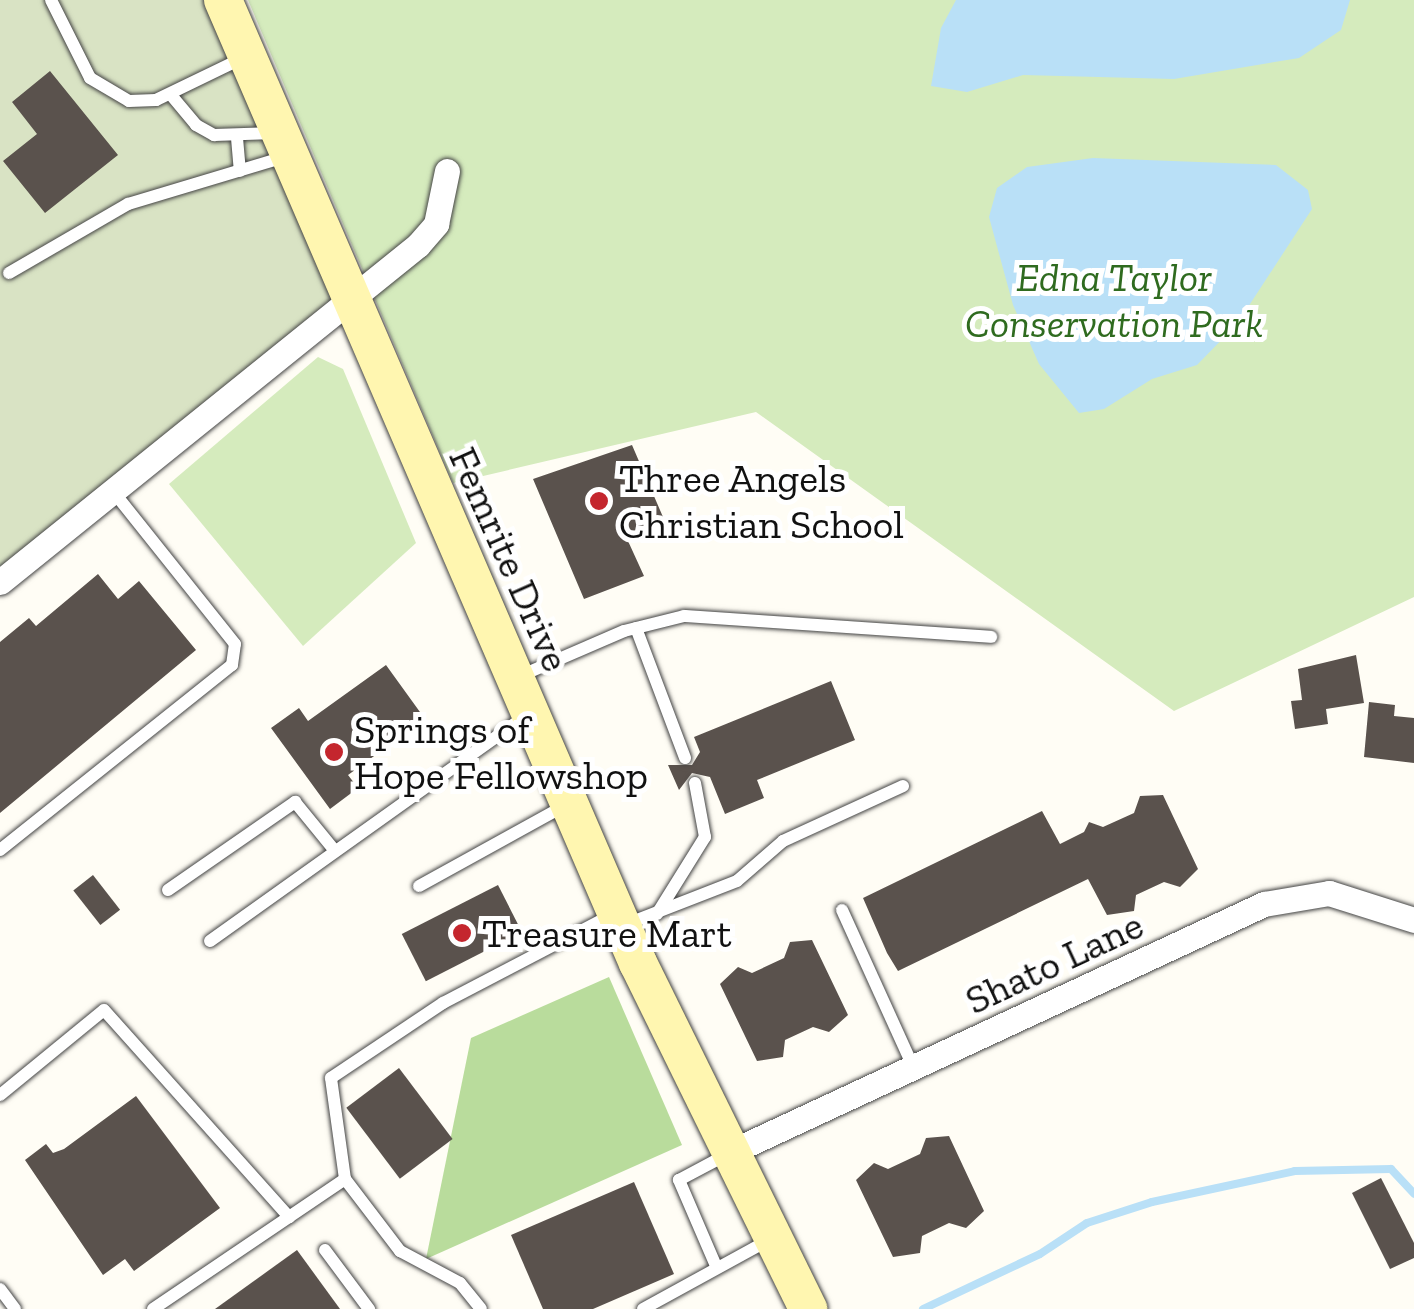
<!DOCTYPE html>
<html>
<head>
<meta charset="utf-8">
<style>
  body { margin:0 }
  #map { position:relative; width:1414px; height:1309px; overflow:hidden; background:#fffdf5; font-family:"Zilla Slab",serif }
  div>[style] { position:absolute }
  .green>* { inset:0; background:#d5ebbd }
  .forest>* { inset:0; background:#b9dc9c }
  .cemetery>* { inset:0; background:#d9e3c4 }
  .water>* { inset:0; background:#b9e0f7 }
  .stream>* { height:8px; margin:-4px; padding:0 4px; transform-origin:4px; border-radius:4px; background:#b9e0f7 }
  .building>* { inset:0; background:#5a524d; transform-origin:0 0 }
  .roads { filter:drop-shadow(0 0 2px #444) drop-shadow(0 0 2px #444) }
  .lane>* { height:12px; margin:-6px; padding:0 6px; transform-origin:6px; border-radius:6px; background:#fff }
  .street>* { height:25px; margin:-12.5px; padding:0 12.5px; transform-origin:12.5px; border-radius:12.5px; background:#fff }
  .secondary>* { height:38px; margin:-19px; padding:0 19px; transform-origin:19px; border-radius:19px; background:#fff6b0 }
  .dots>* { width:28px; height:28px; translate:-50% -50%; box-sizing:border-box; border:5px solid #fff; border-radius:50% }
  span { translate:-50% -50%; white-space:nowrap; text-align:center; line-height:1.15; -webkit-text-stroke:10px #fff; paint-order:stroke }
  .park-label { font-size:40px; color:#2f6b1f; font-style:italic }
  .poi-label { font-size:40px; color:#111 }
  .left { translate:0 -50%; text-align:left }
  .street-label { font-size:40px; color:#111 }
</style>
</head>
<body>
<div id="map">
  <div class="green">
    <div style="clip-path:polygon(248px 0,1414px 0,1414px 597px,1174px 711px,756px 412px,453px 483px)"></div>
    <div style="clip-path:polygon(318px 357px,343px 369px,416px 543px,303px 646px,169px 484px)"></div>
  </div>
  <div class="forest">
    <div style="clip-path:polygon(609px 977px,682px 1145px,426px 1259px,471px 1038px)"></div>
  </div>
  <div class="cemetery">
    <div style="clip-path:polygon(0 0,223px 0,348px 299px,0 582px)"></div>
  </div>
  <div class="water">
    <div style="clip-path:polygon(956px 0,1350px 0,1341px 30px,1299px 58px,1174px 79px,1023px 75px,967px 92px,931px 86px,941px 28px)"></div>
    <div style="clip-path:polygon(1093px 158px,1276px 165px,1308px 190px,1312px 209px,1237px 324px,1197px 365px,1152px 379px,1104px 409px,1079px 413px,1039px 364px,1013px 305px,989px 217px,997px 188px,1027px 167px)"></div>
  </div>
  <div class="stream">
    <div style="left:923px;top:1309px;width:129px;rotate:-25.2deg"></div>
    <div style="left:1040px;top:1254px;width:56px;rotate:-33.4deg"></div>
    <div style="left:1087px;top:1223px;width:68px;rotate:-17.9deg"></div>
    <div style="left:1152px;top:1202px;width:146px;rotate:-12.2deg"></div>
    <div style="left:1295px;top:1171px;width:96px;rotate:-1.2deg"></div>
    <div style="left:1391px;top:1169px;width:34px;rotate:47deg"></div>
  </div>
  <div class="building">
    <div style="clip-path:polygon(50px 71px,118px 155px,45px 213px,3px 161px,37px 134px,12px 102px)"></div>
    <div style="clip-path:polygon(632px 445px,666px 524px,628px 541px,644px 576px,584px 599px,533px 479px)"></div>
    <div style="clip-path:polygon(98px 574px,118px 599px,139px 581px,196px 650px,0 813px,0 642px,29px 618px,36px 626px)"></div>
    <div style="clip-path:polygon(1356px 655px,1364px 703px,1326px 709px,1328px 724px,1295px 729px,1291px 701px,1302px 700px,1298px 669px)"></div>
    <div style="clip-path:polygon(386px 665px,425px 719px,348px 775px,358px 788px,330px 809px,271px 728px,299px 708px,308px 721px)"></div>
    <div style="clip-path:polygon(831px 681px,855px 740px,757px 780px,764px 798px,725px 814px,710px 777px,692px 773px,679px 790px,668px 765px,692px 765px,700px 752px,694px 737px)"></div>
    <div style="clip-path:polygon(1369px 702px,1395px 705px,1394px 716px,1414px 718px,1414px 763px,1364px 757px)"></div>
    <div style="clip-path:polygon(1163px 795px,1198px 869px,1180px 887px,1164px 882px,1136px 895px,1134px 911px,1107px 915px,1088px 879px,898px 971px,887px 953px,863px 898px,1042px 811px,1060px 844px,1084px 832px,1089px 822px,1103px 827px,1134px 813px,1140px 796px)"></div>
    <div style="left:93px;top:875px;width:44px;height:25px;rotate:52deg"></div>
    <div style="left:498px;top:885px;width:53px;height:108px;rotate:63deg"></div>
    <div style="clip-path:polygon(812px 940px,848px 1015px,829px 1032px,813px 1027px,785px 1040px,783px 1057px,757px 1061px,720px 984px,738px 967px,752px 973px,784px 958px,790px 942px)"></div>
    <div style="left:399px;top:1068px;width:89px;height:66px;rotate:53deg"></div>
    <div style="clip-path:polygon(136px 1096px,220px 1208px,134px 1271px,125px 1259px,103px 1275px,25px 1160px,46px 1144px,53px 1153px,64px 1149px)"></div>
    <div style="clip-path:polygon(949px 1136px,984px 1211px,966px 1228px,949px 1223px,922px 1236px,920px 1253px,893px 1257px,856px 1180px,874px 1163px,888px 1169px,920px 1154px,926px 1138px)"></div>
    <div style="clip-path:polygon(1381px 1178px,1414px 1243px,1414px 1258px,1390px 1269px,1352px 1193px)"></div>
    <div style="clip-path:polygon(634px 1182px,674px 1274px,593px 1309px,543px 1309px,511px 1235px)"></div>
    <div style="clip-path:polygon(297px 1250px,340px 1309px,215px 1309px)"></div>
  </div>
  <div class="roads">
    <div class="lane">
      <div style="left:51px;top:0;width:87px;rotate:63.4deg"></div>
      <div style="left:90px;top:78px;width:45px;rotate:30.5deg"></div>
      <div style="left:129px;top:101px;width:27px;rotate:-2deg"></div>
      <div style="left:156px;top:100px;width:99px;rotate:-25.8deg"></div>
      <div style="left:171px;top:95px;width:39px;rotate:50deg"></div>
      <div style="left:196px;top:125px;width:21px;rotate:29deg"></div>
      <div style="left:214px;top:135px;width:61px;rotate:-1.9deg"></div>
      <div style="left:237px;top:138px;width:33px;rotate:85deg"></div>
      <div style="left:9px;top:273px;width:138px;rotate:-30.1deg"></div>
      <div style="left:128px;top:204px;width:167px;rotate:-16.7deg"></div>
      <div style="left:636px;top:628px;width:139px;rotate:69.3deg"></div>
      <div style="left:520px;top:676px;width:113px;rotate:-23.4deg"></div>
      <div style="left:624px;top:631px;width:62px;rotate:-14deg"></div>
      <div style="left:684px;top:616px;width:308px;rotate:3.9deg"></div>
      <div style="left:0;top:850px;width:297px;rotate:-38.6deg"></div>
      <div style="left:232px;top:665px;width:21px;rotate:-82deg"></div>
      <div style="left:235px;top:644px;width:197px;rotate:-128.6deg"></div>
      <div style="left:419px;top:886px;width:168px;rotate:-28.9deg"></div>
      <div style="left:168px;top:890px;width:155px;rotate:-34.7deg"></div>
      <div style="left:295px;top:802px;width:63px;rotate:50.8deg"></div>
      <div style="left:842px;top:910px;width:175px;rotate:65.6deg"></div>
      <div style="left:657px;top:914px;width:91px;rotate:-58.1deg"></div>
      <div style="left:705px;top:837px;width:55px;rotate:-100.5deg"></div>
      <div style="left:624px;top:925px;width:121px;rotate:-21.3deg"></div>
      <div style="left:737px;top:881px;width:61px;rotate:-41deg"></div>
      <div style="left:783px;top:841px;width:132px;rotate:-24.6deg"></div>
      <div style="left:210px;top:941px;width:389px;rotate:-35.5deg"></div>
      <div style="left:0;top:1095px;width:134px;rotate:-39.3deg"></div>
      <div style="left:104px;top:1010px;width:278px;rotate:48.2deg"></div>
      <div style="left:345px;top:1179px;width:102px;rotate:-97.9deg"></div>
      <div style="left:331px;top:1078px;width:135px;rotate:-33.8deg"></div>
      <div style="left:443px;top:1003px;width:190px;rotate:-27.6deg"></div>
      <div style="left:325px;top:1250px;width:74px;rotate:53.3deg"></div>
      <div style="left:716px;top:1266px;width:94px;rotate:-113.3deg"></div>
      <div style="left:679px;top:1180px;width:53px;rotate:-28deg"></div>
      <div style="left:0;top:1289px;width:25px;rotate:53deg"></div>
      <div style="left:153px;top:1309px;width:232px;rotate:-34.1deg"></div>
      <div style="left:345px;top:1179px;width:91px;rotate:52.6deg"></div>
      <div style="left:400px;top:1251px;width:68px;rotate:28.1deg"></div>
      <div style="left:460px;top:1283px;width:33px;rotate:51deg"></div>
      <div style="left:643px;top:1309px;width:144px;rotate:-28.7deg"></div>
    </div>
    <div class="street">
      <div style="left:0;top:582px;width:537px;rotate:-38.88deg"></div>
      <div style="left:418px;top:245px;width:28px;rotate:-49deg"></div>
      <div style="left:436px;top:224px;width:54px;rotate:-78.3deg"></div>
      <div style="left:733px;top:1151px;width:586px;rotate:-24.95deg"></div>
      <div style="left:1264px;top:904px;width:66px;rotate:-9.6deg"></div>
      <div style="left:1329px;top:893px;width:89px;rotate:17.6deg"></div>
    </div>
    <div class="secondary">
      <div style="left:223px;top:0;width:1049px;rotate:66.69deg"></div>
      <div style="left:638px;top:963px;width:386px;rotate:63.8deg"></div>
    </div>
  </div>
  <div class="dots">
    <div style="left:599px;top:501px;background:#c4262e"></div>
    <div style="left:334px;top:752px;background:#c4262e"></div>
    <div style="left:462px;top:933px;background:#c4262e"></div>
  </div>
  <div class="park-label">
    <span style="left:1114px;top:300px">Edna Taylor<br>Conservation Park</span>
  </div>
  <div class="poi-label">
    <span class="left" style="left:619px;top:501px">Three Angels<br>Christian School</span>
    <span class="left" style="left:354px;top:752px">Springs of<br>Hope Fellowshop</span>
    <span class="left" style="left:482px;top:933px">Treasure Mart</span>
  </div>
  <div class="street-label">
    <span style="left:510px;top:559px;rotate:66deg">Femrite Drive</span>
    <span style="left:1054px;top:962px;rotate:-25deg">Shato Lane</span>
  </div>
</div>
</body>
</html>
